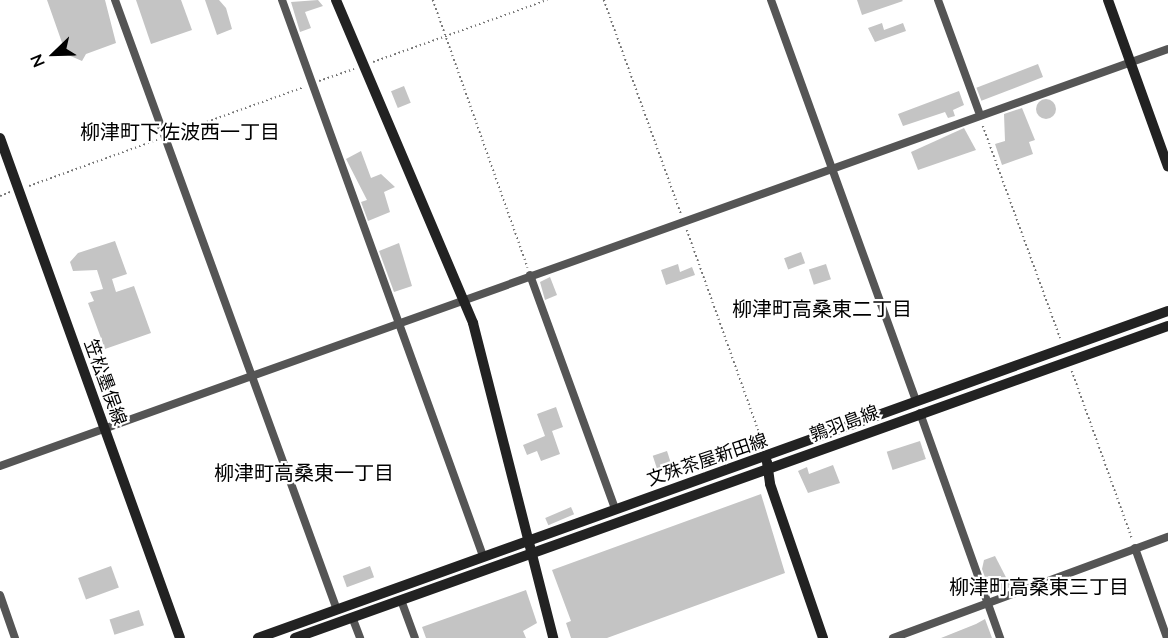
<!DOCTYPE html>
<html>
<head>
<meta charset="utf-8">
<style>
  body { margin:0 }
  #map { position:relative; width:1168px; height:638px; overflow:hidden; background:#fff; font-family:Lato,"Noto Sans JP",sans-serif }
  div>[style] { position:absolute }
  .building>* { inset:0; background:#c4c4c4; transform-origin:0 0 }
  .round { border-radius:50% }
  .path>* { height:1.5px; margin-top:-0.75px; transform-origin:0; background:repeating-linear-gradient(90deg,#777 0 1.5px,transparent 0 4.5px) }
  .street>* { height:8px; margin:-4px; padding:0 4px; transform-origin:4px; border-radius:4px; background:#555 }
  .secondary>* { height:10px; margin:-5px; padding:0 5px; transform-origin:5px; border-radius:5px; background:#222 }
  span { translate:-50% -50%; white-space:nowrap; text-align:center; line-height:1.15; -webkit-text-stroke:4.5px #fff; paint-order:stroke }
  .street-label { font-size:18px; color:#000 }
  .neighbourhood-label { font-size:20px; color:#000 }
  .north { position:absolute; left:24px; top:24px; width:60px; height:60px; -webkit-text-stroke:4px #fff; paint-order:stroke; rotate:247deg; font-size:16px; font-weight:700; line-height:24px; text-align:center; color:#000 }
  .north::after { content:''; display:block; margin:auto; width:21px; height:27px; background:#000; clip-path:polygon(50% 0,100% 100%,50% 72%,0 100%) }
</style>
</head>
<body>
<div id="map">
  <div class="building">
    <div style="clip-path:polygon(47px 0,105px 0,116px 43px,86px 54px,82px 61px,66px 54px)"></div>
    <div style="clip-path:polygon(136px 0,181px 0,192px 30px,151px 44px)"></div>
    <div style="clip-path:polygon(205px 0,219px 0,226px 8px,232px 29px,217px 35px)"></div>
    <div style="clip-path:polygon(318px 0,323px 6px,305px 12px,311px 28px,300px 32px,291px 2px)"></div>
    <div style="clip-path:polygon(857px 0,902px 0,903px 1px,862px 15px)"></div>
    <div style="clip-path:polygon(882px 23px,884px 30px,903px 23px,906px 31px,875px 42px,868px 28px)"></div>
    <div style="left:1038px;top:64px;width:14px;height:66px;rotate:69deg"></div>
    <div style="left:404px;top:86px;width:18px;height:14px;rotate:68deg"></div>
    <div style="clip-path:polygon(959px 91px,964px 105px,953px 110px,955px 116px,948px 118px,945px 112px,903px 126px,898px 114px)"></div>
    <div class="round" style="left:1036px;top:99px;width:20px;height:20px"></div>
    <div style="clip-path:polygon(1022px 108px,1035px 140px,1029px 142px,1033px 154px,1002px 165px,995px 144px,1005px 141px,1004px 114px)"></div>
    <div style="clip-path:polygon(964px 128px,976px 150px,918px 170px,911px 152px)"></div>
    <div style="clip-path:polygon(361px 151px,371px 178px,381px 174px,395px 187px,384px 192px,390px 212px,368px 221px,361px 202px,367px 200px,346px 159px)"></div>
    <div style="clip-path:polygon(115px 241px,127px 274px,112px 279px,116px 292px,134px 286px,151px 333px,105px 349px,88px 303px,94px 301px,90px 292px,103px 289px,97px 270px,73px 271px,70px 262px,78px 253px)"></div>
    <div style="clip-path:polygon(399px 243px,412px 286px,394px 292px,379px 251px)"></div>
    <div style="left:801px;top:252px;width:12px;height:18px;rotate:70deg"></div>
    <div style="clip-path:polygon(678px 264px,680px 272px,692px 267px,695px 275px,666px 285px,661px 270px)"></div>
    <div style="left:826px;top:264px;width:16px;height:18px;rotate:72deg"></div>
    <div style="clip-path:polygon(550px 277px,557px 295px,545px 300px,540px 282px)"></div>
    <div style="clip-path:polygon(556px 407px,563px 427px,552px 431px,560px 454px,541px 461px,537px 451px,527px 455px,523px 445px,545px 436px,537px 414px)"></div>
    <div style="left:920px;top:441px;width:19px;height:35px;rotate:72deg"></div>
    <div style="left:667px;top:451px;width:16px;height:15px;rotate:72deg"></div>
    <div style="clip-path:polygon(833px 465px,840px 483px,808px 493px,798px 471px,807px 467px,809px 474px)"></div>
    <div style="clip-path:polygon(761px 494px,785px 573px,607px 638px,571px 638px,566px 623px,571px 621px,552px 570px)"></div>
    <div style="left:571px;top:507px;width:8px;height:28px;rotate:67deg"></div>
    <div style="clip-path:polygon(995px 556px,1011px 587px,991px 594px,982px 569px,984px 560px)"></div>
    <div style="left:111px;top:566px;width:23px;height:35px;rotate:70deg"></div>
    <div style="left:370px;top:566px;width:12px;height:29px;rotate:70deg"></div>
    <div style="clip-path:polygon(526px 590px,537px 623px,523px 631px,526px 638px,426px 638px,422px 627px)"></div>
    <div style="left:139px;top:610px;width:16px;height:31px;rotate:72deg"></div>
    <div style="clip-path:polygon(985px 619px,992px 638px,941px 638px,976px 624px)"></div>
  </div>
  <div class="path">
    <div style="left:433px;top:0;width:284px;rotate:70.5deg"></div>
    <div style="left:604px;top:0;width:227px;rotate:70.2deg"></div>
    <div style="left:373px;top:62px;width:185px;rotate:-19.6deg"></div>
    <div style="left:319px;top:81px;width:37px;rotate:-19deg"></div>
    <div style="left:983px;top:126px;width:226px;rotate:70deg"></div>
    <div style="left:173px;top:134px;width:139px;rotate:-19.7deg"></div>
    <div style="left:29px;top:186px;width:136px;rotate:-19.8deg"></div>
    <div style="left:0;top:196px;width:11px;rotate:-22deg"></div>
    <div style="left:687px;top:230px;width:229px;rotate:70.4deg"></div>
    <div style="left:1072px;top:371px;width:178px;rotate:70.3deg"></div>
  </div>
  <div class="street">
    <div style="left:115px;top:0;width:649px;rotate:70deg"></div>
    <div style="left:282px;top:0;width:591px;rotate:70.12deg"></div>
    <div style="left:771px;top:0;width:426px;rotate:70.1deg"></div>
    <div style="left:938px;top:0;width:119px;rotate:69.9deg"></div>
    <div style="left:530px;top:275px;width:249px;rotate:70deg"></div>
    <div style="left:920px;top:413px;width:239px;rotate:70.4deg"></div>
    <div style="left:0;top:466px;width:1240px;rotate:-19.65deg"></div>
    <div style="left:1135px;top:548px;width:96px;rotate:70.4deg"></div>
    <div style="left:0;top:595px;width:46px;rotate:70.8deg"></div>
    <div style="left:401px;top:600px;width:40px;rotate:69.8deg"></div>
    <div style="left:354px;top:622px;width:17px;rotate:69deg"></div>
    <div style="left:893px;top:638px;width:293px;rotate:-20.2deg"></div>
  </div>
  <div class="secondary">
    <div style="left:336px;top:0;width:351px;rotate:67deg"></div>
    <div style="left:473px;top:323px;width:325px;rotate:75.7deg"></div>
    <div style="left:1108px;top:0;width:177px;rotate:70.2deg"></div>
    <div style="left:0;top:138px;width:531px;rotate:70.2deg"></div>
    <div style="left:767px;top:462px;width:22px;rotate:82deg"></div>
    <div style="left:770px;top:484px;width:163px;rotate:71deg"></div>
    <div style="left:258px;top:638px;width:967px;rotate:-19.77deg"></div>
    <div style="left:295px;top:638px;width:927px;rotate:-19.67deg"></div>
  </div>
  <div class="street-label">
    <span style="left:106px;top:382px;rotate:70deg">笠松墨俣線</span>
    <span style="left:844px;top:423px;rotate:-20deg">鶉羽島線</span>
    <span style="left:707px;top:459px;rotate:-19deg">文殊茶屋新田線</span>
  </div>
  <div class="neighbourhood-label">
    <span style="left:180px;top:131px">柳津町下佐波西一丁目</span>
    <span style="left:822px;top:308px">柳津町高桑東二丁目</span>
    <span style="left:304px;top:472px">柳津町高桑東一丁目</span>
    <span style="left:1039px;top:586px">柳津町高桑東三丁目</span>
  </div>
  <div class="north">N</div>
</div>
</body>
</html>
